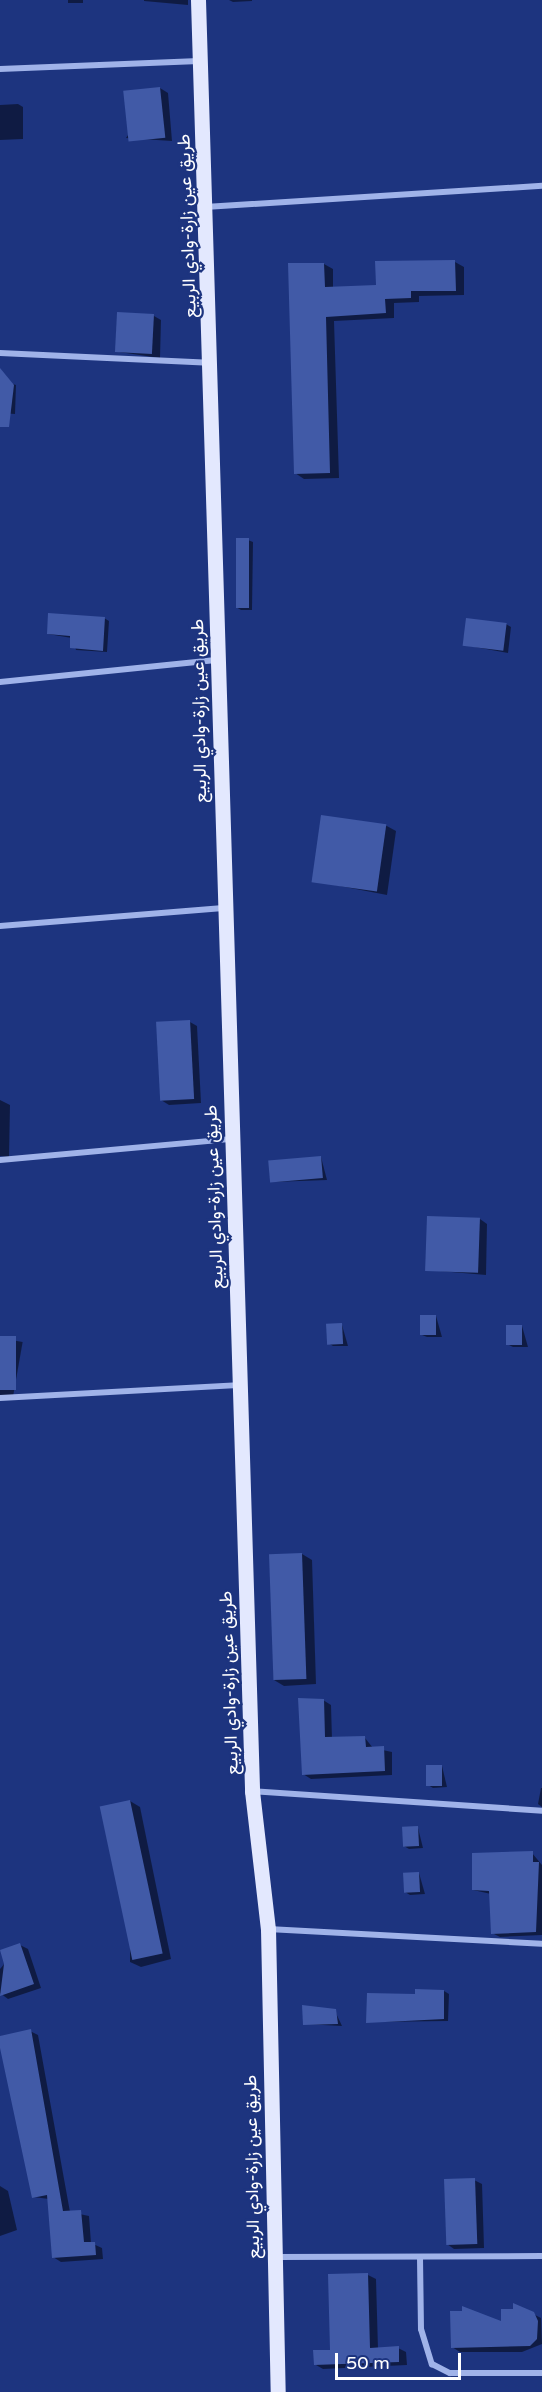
<!DOCTYPE html>
<html>
<head>
<meta charset="utf-8">
<style>
  body { margin:0 }
  #map { position:relative; width:542px; height:2392px; overflow:hidden; background:#1d347f; font-family:"Varela Round",Vazirmatn,sans-serif }
  div>[style] { position:absolute }
  .shadow>* { inset:0; background:#0007; transform-origin:0 0 }
  .building>* { inset:0; background:#415aa7; transform-origin:0 0 }
  .minor>* { height:6px; margin:-3px; padding:0 3px; transform-origin:3px; border-radius:3px; background:#a0b3e9 }
  .primary>* { height:15px; margin:-7.5px; padding:0 7.5px; transform-origin:7.5px; border-radius:7.5px; background:#e3e8fe }
  span { translate:-50% -50%; white-space:nowrap; text-align:center; line-height:1.15; -webkit-text-stroke:4.5px #1d347f; paint-order:stroke }
  .street-label { font-size:18px; color:#fff }
  .scale { position:absolute; left:335px; top:2353px; width:126px; height:27px; box-sizing:border-box; border:3px solid #fff; border-top:0; padding-left:8px; font-size:18px; line-height:21px; white-space:nowrap; color:#fff; -webkit-text-stroke:4px #1d347f; paint-order:stroke }
</style>
</head>
<body>
<div id="map">
  <div class="shadow">
    <div style="left:68px;top:0;width:15px;height:3px"></div>
    <div style="clip-path:polygon(188px 0,188px 5px,144px 1px,144px 0)"></div>
    <div style="clip-path:polygon(229px 0,252px 0,252px 1px,233px 2px)"></div>
    <div style="clip-path:polygon(160px 88px,168px 93px,172px 141px,126px 138px)"></div>
    <div style="clip-path:polygon(18px 104px,23px 107px,23px 139px,0 140px,0 105px)"></div>
    <div style="clip-path:polygon(455px 262px,464px 267px,464px 295px,419px 296px,419px 302px,394px 303px,394px 318px,334px 321px,339px 478px,304px 479px,295px 473px,324px 264px,333px 269px,333px 288px,378px 286px)"></div>
    <div style="clip-path:polygon(154px 316px,161px 320px,160px 358px,119px 352px)"></div>
    <div style="clip-path:polygon(0 380px,16px 385px,15px 414px,0 413px)"></div>
    <div style="clip-path:polygon(248px 540px,253px 542px,252px 610px,241px 610px,236px 607px)"></div>
    <div style="clip-path:polygon(104px 618px,109px 621px,107px 652px,76px 650px,72px 638px,48px 634px)"></div>
    <div style="clip-path:polygon(506px 624px,511px 627px,508px 653px,464px 645px)"></div>
    <div style="clip-path:polygon(385px 825px,396px 831px,387px 895px,314px 881px)"></div>
    <div style="clip-path:polygon(190px 1022px,197px 1026px,201px 1103px,169px 1105px,161px 1100px)"></div>
    <div style="clip-path:polygon(0 1100px,10px 1105px,9px 1157px,0 1156px)"></div>
    <div style="clip-path:polygon(321px 1157px,327px 1180px,272px 1182px)"></div>
    <div style="clip-path:polygon(480px 1219px,487px 1224px,486px 1275px,428px 1270px)"></div>
    <div style="clip-path:polygon(436px 1316px,442px 1337px,427px 1337px,422px 1335px)"></div>
    <div style="clip-path:polygon(342px 1325px,348px 1346px,333px 1346px,328px 1343px)"></div>
    <div style="clip-path:polygon(522px 1326px,528px 1347px,513px 1347px,509px 1345px)"></div>
    <div style="left:0;top:1338px;width:23px;height:56px;rotate:10deg"></div>
    <div style="clip-path:polygon(302px 1554px,312px 1560px,316px 1684px,284px 1686px,274px 1680px,270px 1555px)"></div>
    <div style="clip-path:polygon(323px 1700px,331px 1705px,332px 1739px,365px 1738px,373px 1748px,392px 1752px,392px 1775px,311px 1779px,303px 1774px)"></div>
    <div style="clip-path:polygon(442px 1766px,447px 1787px,433px 1788px,428px 1785px)"></div>
    <div style="clip-path:polygon(541px 1788px,542px 1788px,542px 1807px,538px 1804px)"></div>
    <div style="clip-path:polygon(130px 1801px,140px 1807px,171px 1959px,141px 1967px,130px 1962px)"></div>
    <div style="clip-path:polygon(418px 1828px,423px 1848px,409px 1849px,404px 1846px)"></div>
    <div style="clip-path:polygon(532px 1853px,542px 1865px,542px 1935px,500px 1937px,492px 1933px,491px 1894px,473px 1890px)"></div>
    <div style="clip-path:polygon(419px 1873px,425px 1894px,410px 1895px,405px 1892px)"></div>
    <div style="clip-path:polygon(20px 1945px,28px 1949px,41px 1988px,8px 1999px,0 1993px,0 1969px)"></div>
    <div style="clip-path:polygon(444px 1991px,449px 1994px,448px 2021px,368px 2022px,416px 1996px)"></div>
    <div style="clip-path:polygon(335px 2011px,342px 2026px,304px 2024px)"></div>
    <div style="clip-path:polygon(30px 2031px,38px 2035px,70px 2212px,89px 2216px,91px 2243px,102px 2248px,103px 2259px,61px 2262px,53px 2257px,49px 2199px,33px 2197px,0 2041px)"></div>
    <div style="clip-path:polygon(474px 2180px,482px 2184px,484px 2248px,454px 2249px,447px 2244px)"></div>
    <div style="clip-path:polygon(0 2186px,8px 2191px,17px 2230px,0 2236px)"></div>
    <div style="clip-path:polygon(368px 2275px,376px 2279px,378px 2349px,398px 2348px,406px 2352px,407px 2365px,323px 2369px,316px 2365px,332px 2351px)"></div>
    <div style="clip-path:polygon(451px 2313px,503px 2323px,533px 2314px,541px 2318px,542px 2344px,522px 2352px,460px 2352px,452px 2347px)"></div>
  </div>
  <div class="building">
    <div style="left:160px;top:87px;width:51px;height:37px;rotate:84deg"></div>
    <div style="clip-path:polygon(455px 260px,456px 291px,411px 291px,411px 298px,385px 299px,386px 313px,326px 317px,330px 473px,294px 474px,288px 263px,324px 263px,325px 287px,376px 285px,375px 261px)"></div>
    <div style="left:154px;top:314px;width:40px;height:37px;rotate:93deg"></div>
    <div style="clip-path:polygon(0 368px,14px 385px,9px 427px,0 427px)"></div>
    <div style="left:236px;top:538px;width:13px;height:70px"></div>
    <div style="clip-path:polygon(48px 613px,105px 617px,103px 651px,70px 648px,70px 636px,47px 634px)"></div>
    <div style="left:466px;top:618px;width:41px;height:28px;rotate:7deg"></div>
    <div style="left:321px;top:815px;width:66px;height:68px;rotate:8deg"></div>
    <div style="left:190px;top:1020px;width:79px;height:34px;rotate:87deg"></div>
    <div style="left:321px;top:1156px;width:22px;height:53px;rotate:85deg"></div>
    <div style="left:427px;top:1216px;width:53px;height:55px;rotate:2deg"></div>
    <div style="left:420px;top:1315px;width:16px;height:20px"></div>
    <div style="left:342px;top:1323px;width:21px;height:16px;rotate:87deg"></div>
    <div style="left:506px;top:1325px;width:16px;height:20px"></div>
    <div style="left:0;top:1336px;width:16px;height:54px"></div>
    <div style="left:302px;top:1553px;width:126px;height:33px;rotate:88deg"></div>
    <div style="clip-path:polygon(298px 1698px,324px 1699px,325px 1737px,365px 1736px,366px 1747px,384px 1746px,385px 1771px,302px 1775px)"></div>
    <div style="left:426px;top:1765px;width:16px;height:21px"></div>
    <div style="left:130px;top:1800px;width:157px;height:31px;rotate:78deg"></div>
    <div style="left:418px;top:1826px;width:20px;height:16px;rotate:87deg"></div>
    <div style="clip-path:polygon(533px 1851px,533px 1862px,539px 1862px,536px 1932px,491px 1934px,489px 1891px,472px 1890px,472px 1853px)"></div>
    <div style="left:419px;top:1872px;width:20px;height:16px;rotate:87deg"></div>
    <div style="clip-path:polygon(20px 1943px,34px 1984px,0 1996px,4px 1964px,0 1950px)"></div>
    <div style="clip-path:polygon(415px 1989px,444px 1990px,444px 2019px,366px 2023px,367px 1993px,415px 1994px)"></div>
    <div style="clip-path:polygon(302px 2005px,336px 2009px,338px 2024px,303px 2025px)"></div>
    <div style="clip-path:polygon(31px 2029px,63px 2211px,81px 2210px,84px 2242px,95px 2242px,96px 2255px,52px 2258px,47px 2195px,32px 2198px,0 2048px,0 2036px)"></div>
    <div style="left:475px;top:2178px;width:66px;height:31px;rotate:88deg"></div>
    <div style="clip-path:polygon(368px 2273px,370px 2348px,399px 2346px,399px 2362px,314px 2365px,313px 2350px,330px 2350px,328px 2274px)"></div>
    <div style="clip-path:polygon(513px 2303px,534px 2312px,538px 2321px,537px 2339px,530px 2346px,451px 2348px,450px 2311px,462px 2311px,462px 2306px,501px 2321px,501px 2309px,513px 2309px)"></div>
  </div>
  <div class="minor">
    <div style="left:0;top:69px;width:199px;rotate:-2.3deg"></div>
    <div style="left:205px;top:207px;width:338px;rotate:-3.6deg"></div>
    <div style="left:0;top:353px;width:209px;rotate:2.7deg"></div>
    <div style="left:0;top:682px;width:217px;rotate:-5.8deg"></div>
    <div style="left:0;top:926px;width:224px;rotate:-4.6deg"></div>
    <div style="left:0;top:1160px;width:233px;rotate:-5.2deg"></div>
    <div style="left:0;top:1398px;width:238px;rotate:-3.1deg"></div>
    <div style="left:252px;top:1791px;width:291px;rotate:3.9deg"></div>
    <div style="left:268px;top:1929px;width:274px;rotate:3.1deg"></div>
    <div style="left:276px;top:2257px;width:266px;rotate:-0.2deg"></div>
    <div style="left:420px;top:2258px;width:71px;rotate:89.2deg"></div>
    <div style="left:421px;top:2329px;width:37px;rotate:73deg"></div>
    <div style="left:432px;top:2364px;width:20px;rotate:27deg"></div>
    <div style="left:450px;top:2373px;width:92px"></div>
  </div>
  <div class="primary">
    <div style="left:198px;top:0;width:1792px;rotate:88.27deg"></div>
    <div style="left:252px;top:1791px;width:139px;rotate:83.4deg"></div>
    <div style="left:268px;top:1929px;width:463px;rotate:88.8deg"></div>
  </div>
  <div class="street-label">
    <span style="left:187px;top:226px;rotate:-92deg">طريق عين زارة-وادي الربيع</span>
    <span style="left:199px;top:711px;rotate:-91deg">طريق عين زارة-وادي الربيع</span>
    <span style="left:214px;top:1197px;rotate:-92deg">طريق عين زارة-وادي الربيع</span>
    <span style="left:229px;top:1683px;rotate:-92deg">طريق عين زارة-وادي الربيع</span>
    <span style="left:252px;top:2167px;rotate:-91deg">طريق عين زارة-وادي الربيع</span>
  </div>
  <div class="scale">50 m</div>
</div>
</body>
</html>
